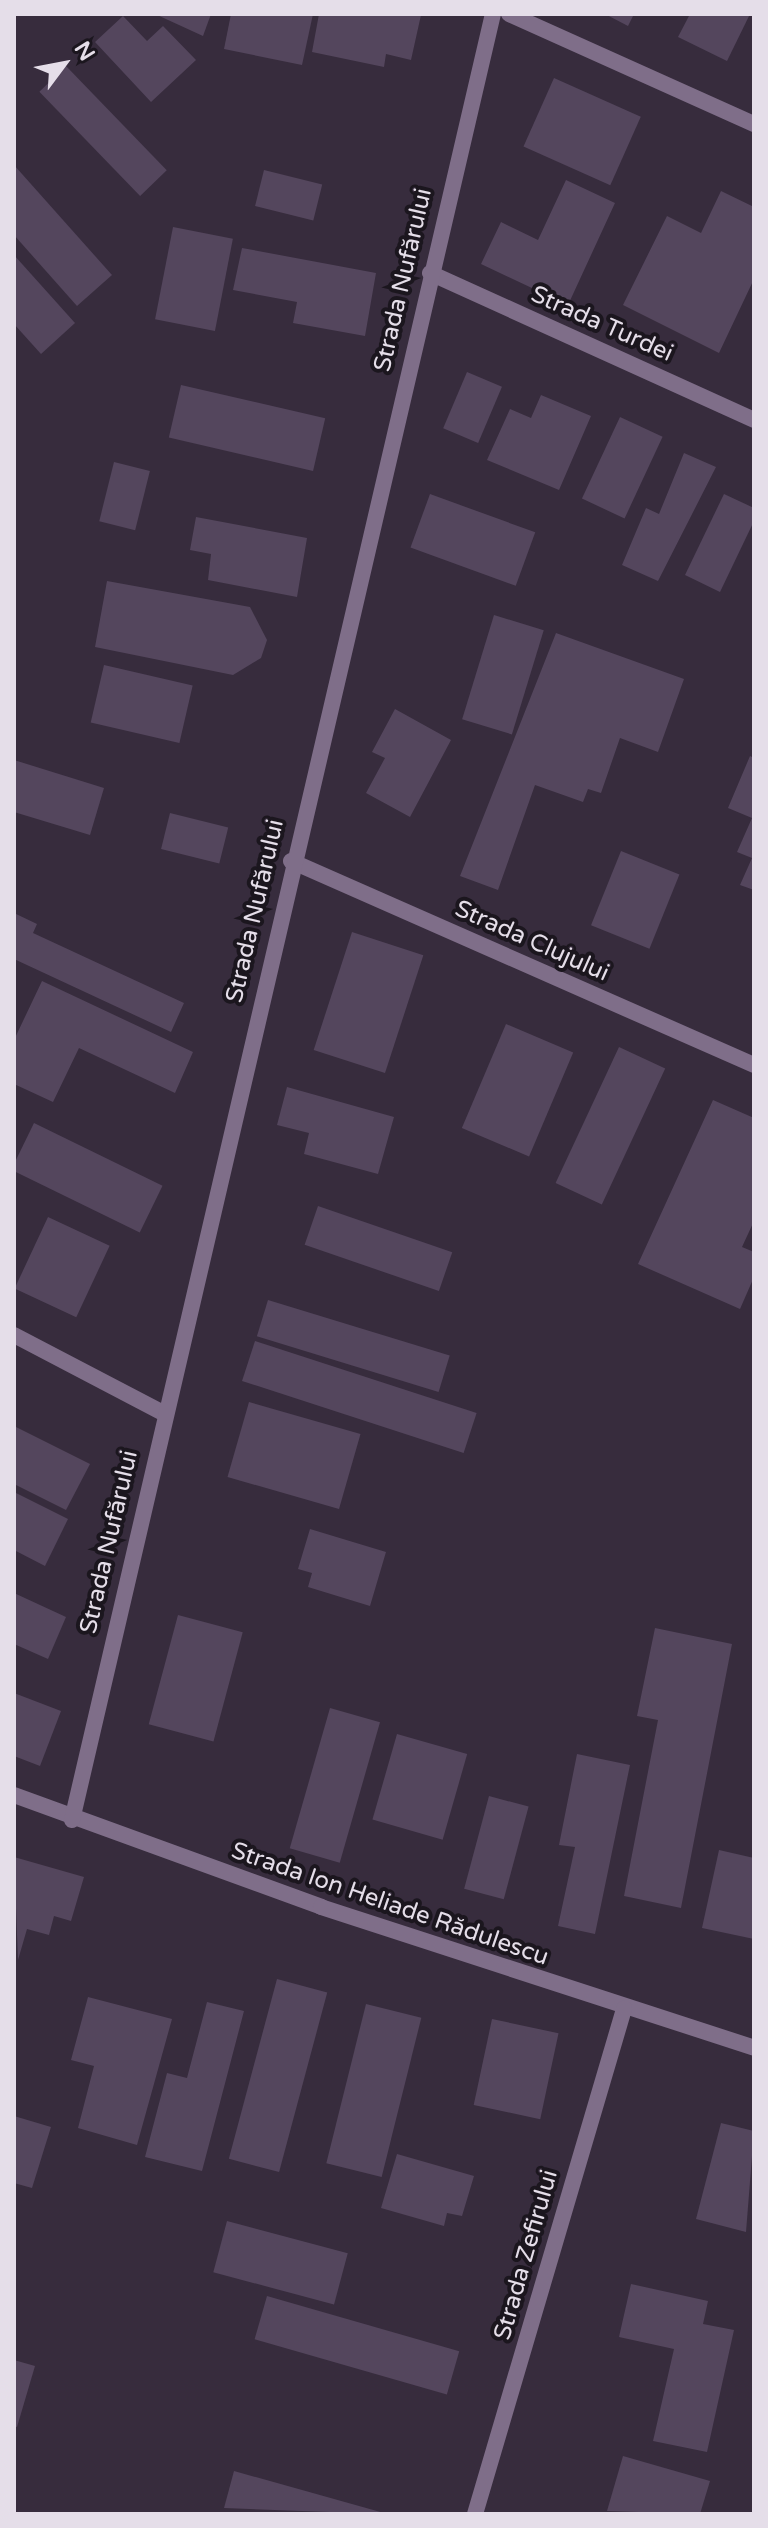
<!DOCTYPE html>
<html>
<head>
<meta charset="utf-8">
<style>
  body { margin:0 }
  #map { position:relative; width:768px; height:2528px; overflow:hidden; background:#372c3d; font-family:"Varela Round",sans-serif }
  div>[style] { position:absolute }
  .building>* { inset:0; background:#54465d; transform-origin:0 0 }
  .street>* { height:16px; margin:-8px; padding:0 8px; transform-origin:8px; border-radius:8px; background:#7f6e89 }
  span { translate:-50% -50%; white-space:nowrap; text-align:center; line-height:1.15; -webkit-text-stroke:8px #1b161e; paint-order:stroke }
  .street-label { font-size:24px; color:#e5dee9 }
  .frame { position:absolute; inset:0; border:16px solid #e5dee9; pointer-events:none }
  .north { position:absolute; left:24px; top:24px; width:80px; height:80px; -webkit-text-stroke:6px #1b161e; paint-order:stroke; rotate:58deg; font-size:22px; font-weight:700; line-height:32px; text-align:center; color:#e5dee9 }
  .north::after { content:''; display:block; margin:auto; width:28px; height:36px; background:#e5dee9; clip-path:polygon(50% 0,100% 100%,50% 72%,0 100%) }
</style>
</head>
<body>
<div id="map">
  <div class="building">
    <div style="clip-path:polygon(155px 14px,211px 14px,203px 36px)"></div>
    <div style="clip-path:polygon(231px 14px,313px 14px,302px 65px,224px 49px)"></div>
    <div style="clip-path:polygon(319px 14px,421px 15px,411px 60px,386px 54px,384px 67px,312px 52px)"></div>
    <div style="clip-path:polygon(605px 14px,634px 14px,628px 26px)"></div>
    <div style="clip-path:polygon(690px 14px,750px 14px,727px 61px,678px 37px)"></div>
    <div style="clip-path:polygon(123px 16px,147px 41px,163px 26px,196px 60px,151px 102px,95px 42px)"></div>
    <div style="left:66px;top:66px;width:145px;height:37px;rotate:46deg"></div>
    <div style="left:554px;top:78px;width:95px;height:75px;rotate:24deg"></div>
    <div style="clip-path:polygon(14px 165px,112px 275px,77px 306px,14px 235px)"></div>
    <div style="left:264px;top:170px;width:60px;height:37px;rotate:14deg"></div>
    <div style="clip-path:polygon(566px 180px,615px 203px,568px 305px,481px 264px,501px 222px,538px 240px)"></div>
    <div style="clip-path:polygon(721px 191px,754px 207px,754px 279px,719px 353px,623px 305px,667px 216px,701px 233px)"></div>
    <div style="left:173px;top:227px;width:61px;height:94px;rotate:11deg"></div>
    <div style="clip-path:polygon(242px 248px,376px 273px,365px 336px,293px 323px,297px 302px,233px 290px)"></div>
    <div style="clip-path:polygon(14px 255px,75px 323px,41px 354px,14px 324px)"></div>
    <div style="left:467px;top:372px;width:38px;height:61px;rotate:23deg"></div>
    <div style="left:181px;top:385px;width:148px;height:54px;rotate:13deg"></div>
    <div style="clip-path:polygon(541px 395px,591px 416px,559px 490px,487px 460px,510px 409px,531px 418px)"></div>
    <div style="left:620px;top:417px;width:47px;height:90px;rotate:25deg"></div>
    <div style="clip-path:polygon(684px 453px,716px 467px,658px 581px,622px 565px,646px 508px,659px 514px)"></div>
    <div style="left:114px;top:462px;width:37px;height:61px;rotate:14deg"></div>
    <div style="left:430px;top:494px;width:112px;height:57px;rotate:20deg"></div>
    <div style="clip-path:polygon(724px 494px,754px 508px,754px 521px,720px 592px,685px 575px)"></div>
    <div style="clip-path:polygon(196px 517px,307px 538px,297px 597px,208px 580px,211px 554px,190px 550px)"></div>
    <div style="clip-path:polygon(107px 581px,250px 607px,267px 640px,261px 658px,233px 675px,95px 647px)"></div>
    <div style="left:494px;top:615px;width:52px;height:109px;rotate:17deg"></div>
    <div style="clip-path:polygon(556px 633px,684px 679px,658px 752px,620px 738px,601px 793px,588px 789px,583px 802px,535px 785px,498px 890px,460px 876px)"></div>
    <div style="left:104px;top:665px;width:91px;height:59px;rotate:13deg"></div>
    <div style="clip-path:polygon(395px 709px,451px 740px,410px 817px,366px 793px,385px 758px,372px 752px)"></div>
    <div style="clip-path:polygon(750px 756px,754px 758px,754px 890px,740px 885px,752px 858px,737px 852px,752px 818px,728px 808px)"></div>
    <div style="clip-path:polygon(14px 760px,104px 788px,90px 835px,14px 812px)"></div>
    <div style="left:170px;top:813px;width:60px;height:37px;rotate:14deg"></div>
    <div style="left:621px;top:851px;width:63px;height:80px;rotate:22deg"></div>
    <div style="clip-path:polygon(14px 913px,37px 924px,33px 933px,184px 1003px,171px 1032px,14px 959px)"></div>
    <div style="left:352px;top:932px;width:75px;height:124px;rotate:18deg"></div>
    <div style="clip-path:polygon(42px 981px,193px 1052px,175px 1093px,79px 1048px,53px 1102px,14px 1084px,14px 1040px)"></div>
    <div style="left:506px;top:1024px;width:73px;height:113px;rotate:23deg"></div>
    <div style="left:619px;top:1047px;width:51px;height:150px;rotate:25deg"></div>
    <div style="clip-path:polygon(287px 1087px,394px 1117px,378px 1174px,304px 1154px,309px 1133px,277px 1125px)"></div>
    <div style="clip-path:polygon(713px 1100px,754px 1118px,754px 1221px,742px 1247px,754px 1252px,754px 1277px,740px 1309px,638px 1264px)"></div>
    <div style="left:34px;top:1123px;width:143px;height:52px;rotate:26deg"></div>
    <div style="left:318px;top:1206px;width:142px;height:41px;rotate:19deg"></div>
    <div style="left:48px;top:1217px;width:68px;height:79px;rotate:25deg"></div>
    <div style="left:268px;top:1300px;width:190px;height:38px;rotate:17deg"></div>
    <div style="left:255px;top:1341px;width:233px;height:42px;rotate:18deg"></div>
    <div style="left:249px;top:1402px;width:116px;height:78px;rotate:16deg"></div>
    <div style="clip-path:polygon(14px 1426px,90px 1464px,66px 1510px,14px 1484px)"></div>
    <div style="clip-path:polygon(14px 1492px,68px 1519px,45px 1566px,14px 1550px)"></div>
    <div style="clip-path:polygon(310px 1529px,386px 1552px,370px 1606px,308px 1587px,312px 1573px,298px 1569px)"></div>
    <div style="clip-path:polygon(14px 1593px,66px 1617px,48px 1659px,14px 1644px)"></div>
    <div style="left:178px;top:1615px;width:67px;height:113px;rotate:15deg"></div>
    <div style="clip-path:polygon(655px 1628px,732px 1644px,681px 1908px,624px 1896px,658px 1720px,637px 1716px)"></div>
    <div style="clip-path:polygon(14px 1693px,61px 1711px,40px 1766px,14px 1756px)"></div>
    <div style="left:330px;top:1708px;width:52px;height:146px;rotate:16deg"></div>
    <div style="left:397px;top:1734px;width:73px;height:89px;rotate:16deg"></div>
    <div style="clip-path:polygon(577px 1754px,630px 1765px,595px 1934px,558px 1926px,575px 1847px,559px 1845px)"></div>
    <div style="left:489px;top:1796px;width:41px;height:96px;rotate:15deg"></div>
    <div style="clip-path:polygon(719px 1850px,754px 1858px,754px 1939px,702px 1928px)"></div>
    <div style="clip-path:polygon(14px 1857px,84px 1877px,71px 1921px,54px 1916px,49px 1935px,27px 1929px,18px 1960px)"></div>
    <div style="left:277px;top:1979px;width:52px;height:186px;rotate:15deg"></div>
    <div style="clip-path:polygon(88px 1997px,172px 2019px,137px 2145px,78px 2128px,94px 2066px,71px 2060px)"></div>
    <div style="clip-path:polygon(207px 2002px,244px 2011px,202px 2171px,145px 2157px,167px 2073px,187px 2078px)"></div>
    <div style="left:366px;top:2004px;width:57px;height:164px;rotate:14deg"></div>
    <div style="left:492px;top:2019px;width:68px;height:88px;rotate:12deg"></div>
    <div style="clip-path:polygon(14px 2116px,51px 2127px,32px 2188px,14px 2183px)"></div>
    <div style="clip-path:polygon(721px 2123px,754px 2131px,746px 2232px,696px 2219px)"></div>
    <div style="clip-path:polygon(397px 2154px,474px 2176px,462px 2216px,447px 2213px,444px 2226px,381px 2208px)"></div>
    <div style="left:227px;top:2221px;width:125px;height:53px;rotate:15deg"></div>
    <div style="clip-path:polygon(631px 2284px,708px 2301px,703px 2324px,734px 2330px,707px 2452px,653px 2441px,674px 2349px,619px 2337px)"></div>
    <div style="left:267px;top:2296px;width:200px;height:45px;rotate:16deg"></div>
    <div style="clip-path:polygon(14px 2360px,35px 2366px,17px 2427px,14px 2426px)"></div>
    <div style="clip-path:polygon(623px 2456px,710px 2481px,700px 2514px,607px 2511px)"></div>
    <div style="clip-path:polygon(234px 2471px,384px 2513px,384px 2514px,224px 2508px)"></div>
  </div>
  <div class="street">
    <div style="left:509px;top:14px;width:269px;rotate:24.2deg"></div>
    <div style="left:430px;top:273px;width:356px;rotate:24.4deg"></div>
    <div style="left:291px;top:861px;width:506px;rotate:23.78deg"></div>
    <div style="left:14px;top:1335px;width:168px;rotate:27.6deg"></div>
    <div style="left:14px;top:1795px;width:327px;rotate:20deg"></div>
    <div style="left:321px;top:1907px;width:455px;rotate:18deg"></div>
    <div style="left:72px;top:1820px;width:1854px;rotate:-76.88deg"></div>
    <div style="left:475px;top:2514px;width:527px;rotate:-73.56deg"></div>
  </div>
  <div class="street-label">
    <span style="left:403px;top:280px;rotate:-77deg">Strada Nufărului</span>
    <span style="left:602px;top:324px;rotate:24deg">Strada Turdei</span>
    <span style="left:255px;top:911px;rotate:-77deg">Strada Nufărului</span>
    <span style="left:532px;top:941px;rotate:24deg">Strada Clujului</span>
    <span style="left:109px;top:1542px;rotate:-77deg">Strada Nufărului</span>
    <span style="left:390px;top:1904px;rotate:19deg">Strada Ion Heliade Rădulescu</span>
    <span style="left:526px;top:2255px;rotate:-74deg">Strada Zefirului</span>
  </div>
  <div class="frame"></div>
  <div class="north">N</div>
</div>
</body>
</html>
